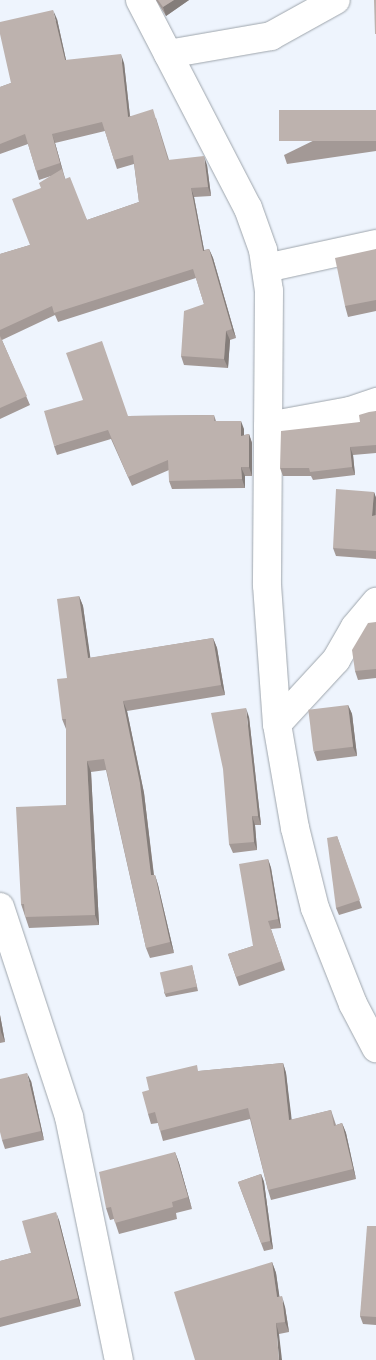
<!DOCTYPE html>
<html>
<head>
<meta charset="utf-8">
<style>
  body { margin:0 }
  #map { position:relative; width:376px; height:1360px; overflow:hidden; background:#eef4fd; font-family:Manrope,sans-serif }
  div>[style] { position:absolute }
  .roads { filter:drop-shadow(0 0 1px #9ea5ac) drop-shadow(0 0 1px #9ea5ac) }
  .minor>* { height:28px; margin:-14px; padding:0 14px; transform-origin:14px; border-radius:14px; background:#fff }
  .wall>* { inset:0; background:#a39996 }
  .shaded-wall>* { inset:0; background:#847d7a }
  .building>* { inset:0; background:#bdb2ae; transform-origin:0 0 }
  span { translate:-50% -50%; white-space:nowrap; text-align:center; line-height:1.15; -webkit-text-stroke:4.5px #fff; paint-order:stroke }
</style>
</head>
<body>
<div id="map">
  <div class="roads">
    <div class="minor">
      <div style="left:140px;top:0;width:234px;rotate:62.6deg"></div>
      <div style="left:248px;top:208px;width:45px;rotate:70.3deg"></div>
      <div style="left:263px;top:250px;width:41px;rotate:81.7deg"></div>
      <div style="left:269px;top:291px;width:294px;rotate:90.4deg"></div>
      <div style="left:267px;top:585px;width:139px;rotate:85.9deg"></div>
      <div style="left:277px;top:724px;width:106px;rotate:80.2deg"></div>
      <div style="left:295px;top:828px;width:82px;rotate:76deg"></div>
      <div style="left:315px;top:908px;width:103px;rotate:68.4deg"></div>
      <div style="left:353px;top:1004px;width:50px;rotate:62.4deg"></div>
      <div style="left:168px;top:54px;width:105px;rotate:-9.9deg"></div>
      <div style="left:271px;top:36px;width:74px;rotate:-29deg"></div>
      <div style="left:266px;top:268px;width:113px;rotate:-12.3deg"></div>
      <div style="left:268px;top:426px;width:83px;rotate:-10.4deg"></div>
      <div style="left:350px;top:411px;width:28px;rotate:-19deg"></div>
      <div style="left:277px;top:724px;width:87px;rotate:-47.3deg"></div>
      <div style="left:336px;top:660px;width:38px;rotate:-60deg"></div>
      <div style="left:355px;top:627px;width:33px;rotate:-50deg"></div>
      <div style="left:0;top:907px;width:221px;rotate:71.8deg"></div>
      <div style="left:69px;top:1117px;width:248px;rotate:78.4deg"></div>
    </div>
  </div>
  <div class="wall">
    <div style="clip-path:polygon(156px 0,189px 0,166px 16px)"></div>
    <div style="clip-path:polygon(evenodd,57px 19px,66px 60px,124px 63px,130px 116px,156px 118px,169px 160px,207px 165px,211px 196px,194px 197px,204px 250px,209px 249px,213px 258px,236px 338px,230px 340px,228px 368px,184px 365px,181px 356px,204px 304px,196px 278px,58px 322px,55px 315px,2px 340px,30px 405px,0 419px,0 254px,30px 245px,41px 188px,51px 176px,39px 180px,28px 144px,0 154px,0 87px,11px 83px,57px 19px,105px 131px,117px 169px,134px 164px,139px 202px,87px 220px,65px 178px,55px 143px,105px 131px)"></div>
    <div style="clip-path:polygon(376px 110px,376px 151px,287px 164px,284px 155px)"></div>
    <div style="clip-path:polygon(376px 249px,376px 311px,348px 317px,345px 306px)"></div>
    <div style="clip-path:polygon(376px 411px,376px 453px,353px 455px,355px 475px,313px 480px,311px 476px,283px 476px,280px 468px,360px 422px)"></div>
    <div style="clip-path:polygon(214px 415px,216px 421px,244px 429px,244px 435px,249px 434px,252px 443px,252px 476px,245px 476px,245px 488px,172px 489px,169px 481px,169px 470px,132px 486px,111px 439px,57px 455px,54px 446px,128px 416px)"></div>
    <div style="clip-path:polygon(374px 492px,376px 498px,376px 559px,336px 556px,333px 548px)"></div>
    <div style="clip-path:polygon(79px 596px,83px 606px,90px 658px,213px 638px,217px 648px,225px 695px,127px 711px,144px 793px,154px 875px,155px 875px,158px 885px,174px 953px,150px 958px,146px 948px,106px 770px,91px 772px,99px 925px,29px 928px,21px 904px,66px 805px,66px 729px,62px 719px)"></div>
    <div style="clip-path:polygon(376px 622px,376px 678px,358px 680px,355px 671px)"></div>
    <div style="clip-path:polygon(348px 705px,352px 714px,357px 756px,317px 761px,314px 752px)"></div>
    <div style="clip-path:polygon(249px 717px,261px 825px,255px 825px,257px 850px,233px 853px,229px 844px)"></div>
    <div style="clip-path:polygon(337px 836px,362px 908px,339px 915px,336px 908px)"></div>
    <div style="clip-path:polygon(268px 859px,271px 868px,281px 928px,271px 929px,285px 970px,239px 986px,228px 954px,253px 946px)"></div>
    <div style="clip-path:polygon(192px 965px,198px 991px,166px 997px,164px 992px)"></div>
    <div style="clip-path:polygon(0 1015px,5px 1042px,0 1043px)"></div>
    <div style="clip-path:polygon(283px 1063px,286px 1073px,291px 1120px,331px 1110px,336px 1125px,342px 1123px,346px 1133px,356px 1179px,271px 1200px,268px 1190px,250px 1119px,163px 1141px,158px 1123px,151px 1124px,148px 1114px,149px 1090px,199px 1071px)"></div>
    <div style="clip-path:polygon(31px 1081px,44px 1140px,5px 1149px,2px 1140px)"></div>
    <div style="clip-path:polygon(175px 1152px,179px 1163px,192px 1209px,176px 1213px,177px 1219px,119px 1234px,114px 1219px,110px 1220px,106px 1208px)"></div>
    <div style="clip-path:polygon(261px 1174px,264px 1182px,273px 1249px,264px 1251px,238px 1182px)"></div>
    <div style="clip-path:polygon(59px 1220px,81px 1306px,0 1327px,0 1261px,31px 1253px)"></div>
    <div style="clip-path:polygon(376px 1226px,376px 1325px,363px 1324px,360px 1316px)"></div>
    <div style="clip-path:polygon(272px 1262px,276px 1273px,279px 1296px,285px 1307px,289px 1332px,279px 1334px,195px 1360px)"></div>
  </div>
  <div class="shaded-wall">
    <div style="clip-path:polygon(174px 0,189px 0,166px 16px,163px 7px)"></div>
    <div style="clip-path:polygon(53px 10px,57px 19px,68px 69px,65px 60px)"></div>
    <div style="clip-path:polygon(121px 54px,124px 63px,131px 126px,128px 117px)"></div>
    <div style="clip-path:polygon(52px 134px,55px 143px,63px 172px,60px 163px)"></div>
    <div style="clip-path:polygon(204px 156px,207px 165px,211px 196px,208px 187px)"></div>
    <div style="clip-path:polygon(191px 188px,194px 197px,206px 260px,203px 251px)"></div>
    <div style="clip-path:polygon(209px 249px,213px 258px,236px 338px,232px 329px)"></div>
    <div style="clip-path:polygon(226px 331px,230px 340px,228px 368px,224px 359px)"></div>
    <div style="clip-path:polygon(241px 421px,244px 429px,244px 445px,241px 436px)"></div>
    <div style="clip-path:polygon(249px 434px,252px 443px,252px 476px,249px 467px)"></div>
    <div style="clip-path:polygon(350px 447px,353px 455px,355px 475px,352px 467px)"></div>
    <div style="clip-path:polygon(241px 467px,245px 476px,245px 488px,242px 479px)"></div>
    <div style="clip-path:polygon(374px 492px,376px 498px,375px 524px,372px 516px)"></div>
    <div style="clip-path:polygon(79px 596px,83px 606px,92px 669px,88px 658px)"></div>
    <div style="clip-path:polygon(213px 638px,217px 648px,225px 695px,221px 685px)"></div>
    <div style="clip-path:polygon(123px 701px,127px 711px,144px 793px,155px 886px,151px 875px)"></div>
    <div style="clip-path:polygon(348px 705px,352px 714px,357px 756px,353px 747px)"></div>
    <div style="clip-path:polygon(246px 708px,249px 717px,261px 825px,258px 816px)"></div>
    <div style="clip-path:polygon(87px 761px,91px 772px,99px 925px,95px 915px)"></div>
    <div style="clip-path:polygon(252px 816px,255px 825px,257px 850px,254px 842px)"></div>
    <div style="clip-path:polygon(268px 859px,271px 868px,281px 928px,278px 919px)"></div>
    <div style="clip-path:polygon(155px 875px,158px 885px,174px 953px,170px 942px)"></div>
    <div style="clip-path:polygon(0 1015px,5px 1042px,1px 1032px,0 1025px)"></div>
    <div style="clip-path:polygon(283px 1063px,286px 1073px,293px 1130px,289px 1120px)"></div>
    <div style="clip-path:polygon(27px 1073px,31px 1081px,44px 1140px,41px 1131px)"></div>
    <div style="clip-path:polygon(342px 1123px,346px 1133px,356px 1179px,353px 1169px)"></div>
    <div style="clip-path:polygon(175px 1152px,179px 1163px,192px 1209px,188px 1197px)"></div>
    <div style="clip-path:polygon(261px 1174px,264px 1182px,273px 1249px,270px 1241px)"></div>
    <div style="clip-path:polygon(56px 1212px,59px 1220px,81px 1306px,78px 1298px)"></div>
    <div style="clip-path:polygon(272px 1262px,276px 1273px,281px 1307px,277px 1297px)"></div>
    <div style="clip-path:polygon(282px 1296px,285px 1307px,289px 1332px,285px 1322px)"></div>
    <div style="clip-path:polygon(276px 1323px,279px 1334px,282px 1360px,279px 1360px)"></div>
  </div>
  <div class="building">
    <div style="clip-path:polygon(158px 0,174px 0,163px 7px)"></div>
    <div style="clip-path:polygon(374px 0,376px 0,376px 34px,375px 34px)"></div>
    <div style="clip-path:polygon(53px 10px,65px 60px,121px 54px,128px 117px,153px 109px,168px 160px,204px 156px,208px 187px,191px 188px,203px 251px,209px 249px,232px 329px,226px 331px,224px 359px,181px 356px,184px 311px,204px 304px,193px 269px,54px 313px,52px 306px,0 330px,0 254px,30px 245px,12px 199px,41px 188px,39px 183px,62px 169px,65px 179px,70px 177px,87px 220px,139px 202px,133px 155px,114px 160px,102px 122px,52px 134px,60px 163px,36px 171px,25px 134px,0 144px,0 87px,11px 83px,0 34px,0 22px)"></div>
    <div style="left:376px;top:110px;width:31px;height:97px;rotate:90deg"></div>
    <div style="clip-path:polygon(376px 249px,376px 300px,345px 306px,335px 258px)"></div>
    <div style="clip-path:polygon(0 336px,27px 396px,0 408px)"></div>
    <div style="clip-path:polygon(102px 341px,128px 416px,214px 415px,214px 421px,241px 421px,241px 436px,249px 434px,249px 467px,241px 467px,242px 479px,169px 481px,168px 460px,128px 477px,108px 430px,54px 446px,44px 411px,83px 400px,66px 353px)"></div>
    <div style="clip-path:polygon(376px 411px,376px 445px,350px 447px,352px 467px,310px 472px,309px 468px,280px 468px,281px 431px,360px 422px,359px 415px,369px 412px)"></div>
    <div style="clip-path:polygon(336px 489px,374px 492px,372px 516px,376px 515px,376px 551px,333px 548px)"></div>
    <div style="clip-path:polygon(79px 596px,88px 658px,213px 638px,221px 685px,123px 701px,140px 783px,151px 875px,155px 875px,170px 942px,146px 948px,104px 759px,87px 761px,95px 915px,25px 917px,24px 904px,21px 904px,16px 807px,66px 805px,66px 719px,62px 719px,57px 679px,67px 678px,57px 599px)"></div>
    <div style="clip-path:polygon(376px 622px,376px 669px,355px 671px,352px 650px,368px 623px)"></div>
    <div style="left:348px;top:705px;width:42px;height:40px;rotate:83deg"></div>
    <div style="clip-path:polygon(246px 708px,258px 816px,252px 816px,254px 842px,229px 844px,223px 769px,211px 713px)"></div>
    <div style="clip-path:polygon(337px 836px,360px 900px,336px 908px,327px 838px)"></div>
    <div style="clip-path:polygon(268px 859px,278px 919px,268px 921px,282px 961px,236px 977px,228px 954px,253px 946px,239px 864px)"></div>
    <div style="left:192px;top:965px;width:22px;height:33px;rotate:77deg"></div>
    <div style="clip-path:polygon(283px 1063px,289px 1120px,331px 1110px,334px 1126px,342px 1123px,353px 1169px,268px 1190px,248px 1108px,160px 1131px,155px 1112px,148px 1114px,142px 1092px,149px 1090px,146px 1077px,197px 1065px,198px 1071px)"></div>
    <div style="clip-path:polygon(27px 1073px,41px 1131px,2px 1140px,0 1132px,0 1079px)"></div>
    <div style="clip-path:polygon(175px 1152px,188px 1197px,172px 1202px,173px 1207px,115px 1223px,111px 1207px,106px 1208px,99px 1172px)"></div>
    <div style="clip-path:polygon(261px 1174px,270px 1241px,261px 1243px,238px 1182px)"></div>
    <div style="clip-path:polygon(56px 1212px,78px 1298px,0 1318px,0 1261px,31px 1253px,22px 1221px)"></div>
    <div style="clip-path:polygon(367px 1226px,376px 1226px,376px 1317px,360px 1316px)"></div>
    <div style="clip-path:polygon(272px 1262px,277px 1297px,282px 1296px,285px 1322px,276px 1323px,279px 1360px,195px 1360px,174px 1292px)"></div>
  </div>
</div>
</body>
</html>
